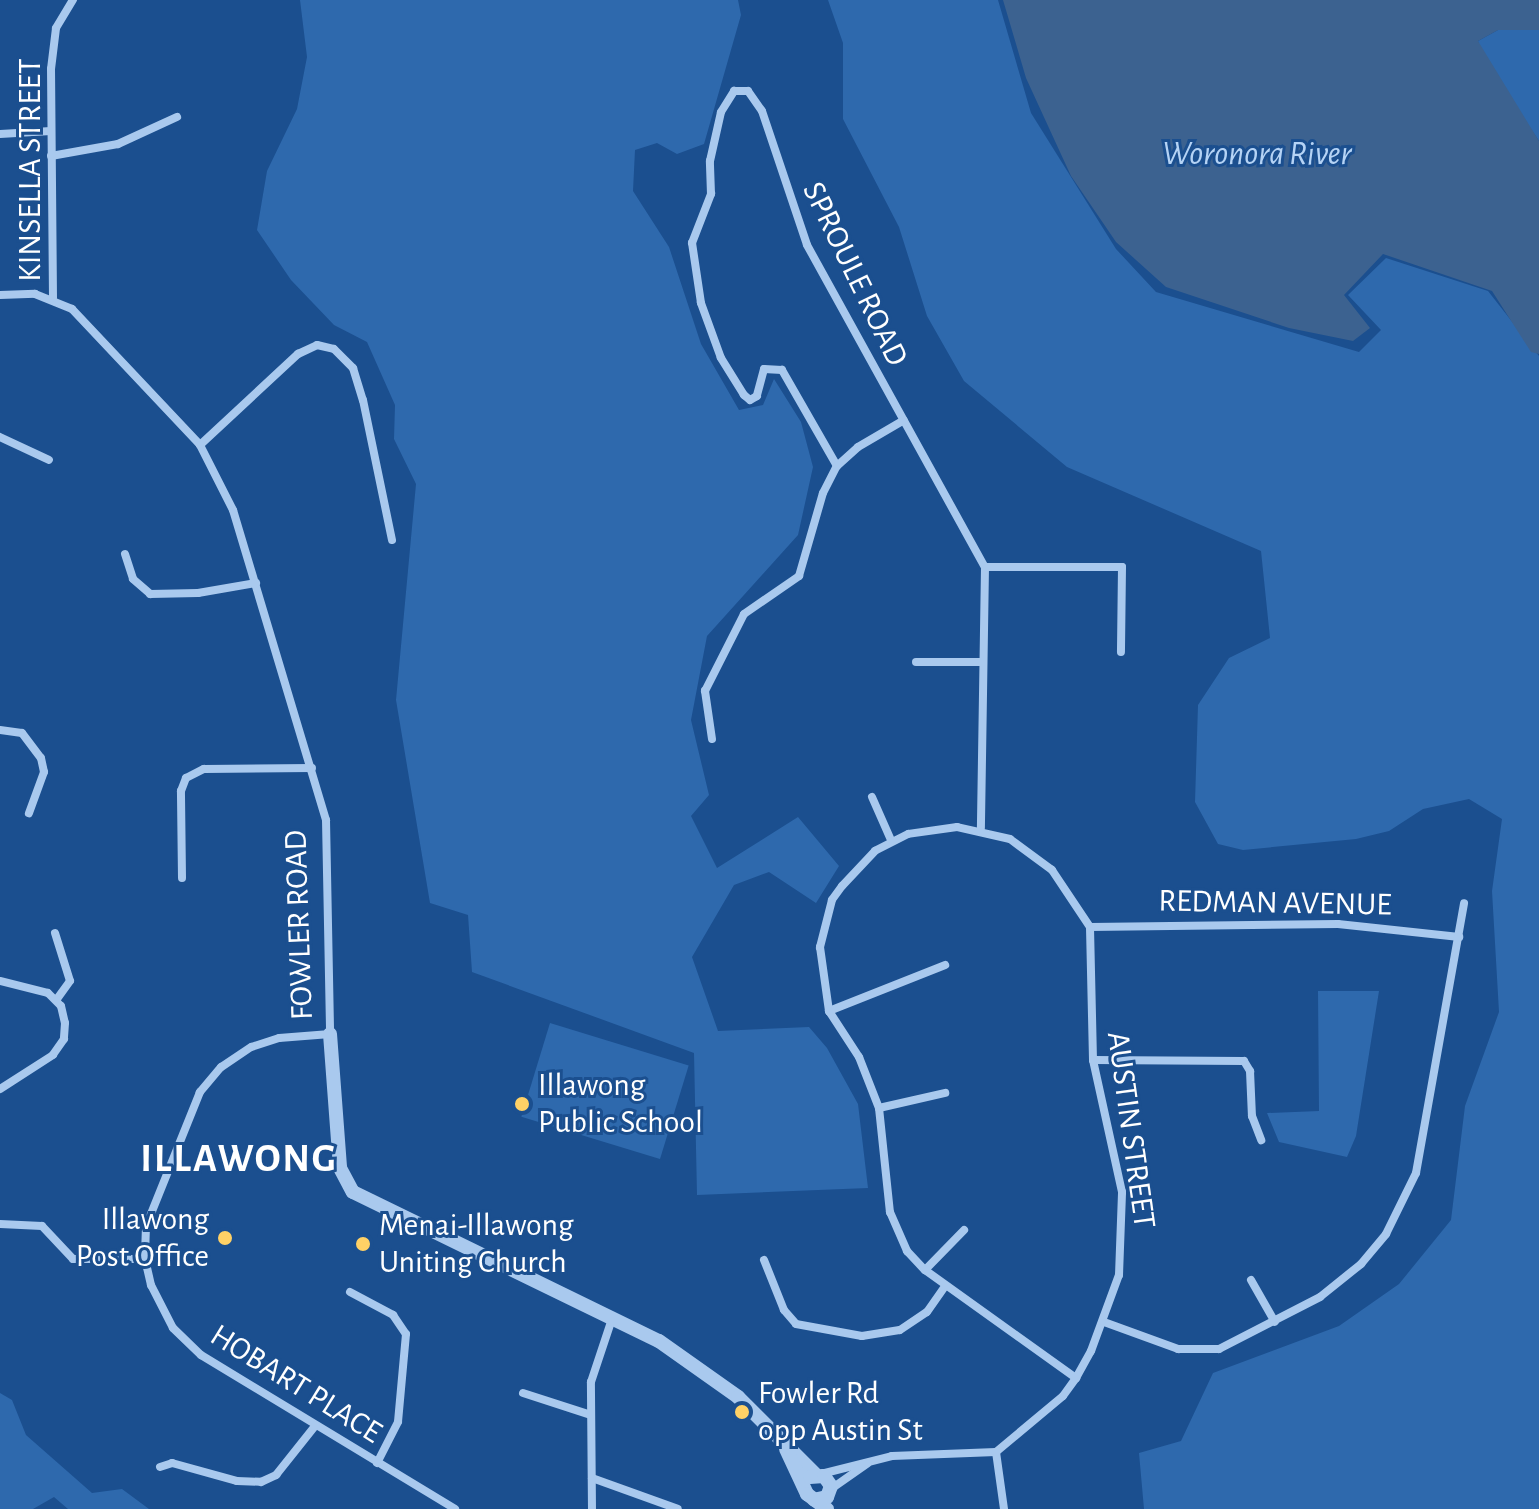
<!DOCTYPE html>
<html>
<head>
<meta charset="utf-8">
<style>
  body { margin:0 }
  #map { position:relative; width:1539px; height:1509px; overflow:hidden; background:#1b4f8f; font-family:"Alegreya Sans",sans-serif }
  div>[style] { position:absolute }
  .green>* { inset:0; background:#2e69ad; transform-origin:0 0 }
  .water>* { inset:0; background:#3c6290 }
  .minor>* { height:8px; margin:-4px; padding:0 4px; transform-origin:4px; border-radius:4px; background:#a9c9ee }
  .tertiary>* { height:14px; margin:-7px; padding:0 7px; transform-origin:7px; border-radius:7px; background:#a9c9ee }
  .dots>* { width:22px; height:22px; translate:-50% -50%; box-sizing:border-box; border:4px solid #1b4f8f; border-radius:50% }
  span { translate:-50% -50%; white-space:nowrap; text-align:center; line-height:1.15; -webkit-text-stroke:6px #1b4f8f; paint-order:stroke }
  .street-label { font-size:32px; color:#fff }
  .poi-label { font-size:32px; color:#fff }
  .left { translate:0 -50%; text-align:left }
  .right { translate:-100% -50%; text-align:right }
  .water-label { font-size:34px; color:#b5d3f5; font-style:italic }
  .district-label { font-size:40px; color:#fff; font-weight:700; letter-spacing:2px }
</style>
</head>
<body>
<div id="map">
  <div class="green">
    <div style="clip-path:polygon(300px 0,738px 0,741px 15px,704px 144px,677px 154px,657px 143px,635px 150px,633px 191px,669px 247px,701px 344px,739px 410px,763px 405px,774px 379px,801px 422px,813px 467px,798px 535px,707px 636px,691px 720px,709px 795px,691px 816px,717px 868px,798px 817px,839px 866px,816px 903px,769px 872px,734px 885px,692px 957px,718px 1031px,809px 1027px,827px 1048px,858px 1104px,868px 1188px,697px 1195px,694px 1053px,472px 972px,468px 915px,430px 903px,396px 700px,416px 484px,394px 439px,395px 405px,367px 342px,334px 325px,291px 280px,257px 230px,267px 171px,297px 109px,307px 57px)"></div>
    <div style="clip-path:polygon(828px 0,998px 0,1031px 113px,1116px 249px,1156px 292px,1359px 352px,1381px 330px,1348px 295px,1386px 258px,1488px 291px,1539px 356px,1539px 1509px,1144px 1509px,1139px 1453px,1181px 1441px,1213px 1373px,1339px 1326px,1399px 1284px,1451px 1220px,1465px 1106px,1499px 1012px,1492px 891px,1502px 819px,1469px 799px,1423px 809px,1389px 831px,1356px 839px,1243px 850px,1218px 844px,1195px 802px,1198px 705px,1229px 658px,1270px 638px,1261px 551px,1067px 467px,964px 381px,927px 316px,899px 227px,843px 119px,843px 43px)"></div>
    <div style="clip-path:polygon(1498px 30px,1539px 30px,1539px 141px,1484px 59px,1478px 41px)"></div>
    <div style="clip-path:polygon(1318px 991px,1379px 991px,1356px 1136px,1347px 1157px,1279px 1142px,1267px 1113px,1319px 1111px)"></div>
    <div style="left:550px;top:1023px;width:145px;height:98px;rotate:17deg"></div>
    <div style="clip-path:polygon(0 1393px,12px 1400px,26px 1435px,92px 1493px,122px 1489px,149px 1509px,68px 1509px,54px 1497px,33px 1509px,0 1509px)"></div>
  </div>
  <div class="water">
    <div style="clip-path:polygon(1003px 0,1539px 0,1539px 30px,1498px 30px,1478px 41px,1539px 141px,1539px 354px,1531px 352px,1492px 291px,1383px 254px,1344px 295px,1370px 328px,1353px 341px,1289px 328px,1166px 287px,1116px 242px,1071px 176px,1026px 78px)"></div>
  </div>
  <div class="minor">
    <div style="left:0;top:134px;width:51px;rotate:-3.4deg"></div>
    <div style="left:51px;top:156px;width:68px;rotate:-10.2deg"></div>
    <div style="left:118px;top:144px;width:65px;rotate:-24.6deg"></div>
    <div style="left:0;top:295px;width:35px;rotate:-2deg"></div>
    <div style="left:35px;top:294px;width:40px;rotate:22deg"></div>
    <div style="left:72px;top:309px;width:187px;rotate:46.7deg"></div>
    <div style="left:200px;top:445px;width:73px;rotate:63.1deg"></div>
    <div style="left:233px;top:510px;width:324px;rotate:73.3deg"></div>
    <div style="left:326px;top:820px;width:214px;rotate:88.9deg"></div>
    <div style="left:330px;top:1034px;width:51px;rotate:175.5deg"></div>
    <div style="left:279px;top:1038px;width:29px;rotate:162deg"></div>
    <div style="left:251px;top:1047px;width:36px;rotate:146deg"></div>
    <div style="left:221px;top:1067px;width:33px;rotate:130deg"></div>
    <div style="left:200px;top:1092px;width:144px;rotate:111.9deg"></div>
    <div style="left:146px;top:1226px;width:33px;rotate:92deg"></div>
    <div style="left:145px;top:1259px;width:27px;rotate:77deg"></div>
    <div style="left:151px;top:1285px;width:48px;rotate:62.9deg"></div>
    <div style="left:173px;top:1328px;width:39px;rotate:44deg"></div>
    <div style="left:201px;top:1355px;width:297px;rotate:31.2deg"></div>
    <div style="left:53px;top:298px;width:229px;rotate:-90.5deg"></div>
    <div style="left:51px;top:69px;width:41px;rotate:-83deg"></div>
    <div style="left:56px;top:28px;width:33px;rotate:-59deg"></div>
    <div style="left:0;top:437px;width:54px;rotate:25.1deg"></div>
    <div style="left:200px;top:445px;width:134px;rotate:-42.9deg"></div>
    <div style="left:298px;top:354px;width:21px;rotate:-25deg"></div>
    <div style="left:317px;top:345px;width:17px;rotate:13deg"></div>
    <div style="left:334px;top:349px;width:27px;rotate:45deg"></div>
    <div style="left:353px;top:368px;width:34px;rotate:73deg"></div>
    <div style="left:363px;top:400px;width:143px;rotate:78.3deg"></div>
    <div style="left:837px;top:466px;width:111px;rotate:-119.8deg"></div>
    <div style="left:782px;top:370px;width:18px;rotate:-177deg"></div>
    <div style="left:764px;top:369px;width:28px;rotate:105deg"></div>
    <div style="left:757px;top:396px;width:8px;rotate:150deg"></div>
    <div style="left:750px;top:400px;width:8px;rotate:-140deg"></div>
    <div style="left:744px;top:395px;width:44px;rotate:-121.9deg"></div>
    <div style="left:721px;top:358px;width:59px;rotate:-110deg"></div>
    <div style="left:701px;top:303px;width:61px;rotate:-98.5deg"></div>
    <div style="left:692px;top:243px;width:53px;rotate:-68.8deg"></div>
    <div style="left:711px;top:194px;width:33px;rotate:-92deg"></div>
    <div style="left:710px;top:161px;width:50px;rotate:-77.3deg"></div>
    <div style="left:721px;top:112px;width:25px;rotate:-58deg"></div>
    <div style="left:734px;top:91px;width:14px"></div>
    <div style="left:748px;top:91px;width:24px;rotate:55deg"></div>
    <div style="left:762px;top:111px;width:141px;rotate:71.4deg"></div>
    <div style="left:807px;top:245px;width:368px;rotate:61.1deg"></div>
    <div style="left:985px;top:567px;width:261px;rotate:90.9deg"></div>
    <div style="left:125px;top:554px;width:26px;rotate:72deg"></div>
    <div style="left:133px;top:579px;width:23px;rotate:41deg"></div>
    <div style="left:150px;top:594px;width:48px;rotate:-1.2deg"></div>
    <div style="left:198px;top:593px;width:59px;rotate:-9.8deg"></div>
    <div style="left:985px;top:567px;width:137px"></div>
    <div style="left:1122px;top:567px;width:85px;rotate:90.7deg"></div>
    <div style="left:916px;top:662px;width:66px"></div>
    <div style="left:0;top:730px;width:22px;rotate:8deg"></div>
    <div style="left:22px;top:733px;width:31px;rotate:53deg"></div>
    <div style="left:41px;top:758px;width:14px;rotate:78deg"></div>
    <div style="left:44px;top:772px;width:44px;rotate:110.1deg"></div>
    <div style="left:712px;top:739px;width:49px;rotate:-98.3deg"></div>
    <div style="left:705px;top:691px;width:86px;rotate:-63.1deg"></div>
    <div style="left:744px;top:614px;width:67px;rotate:-34.6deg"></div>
    <div style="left:799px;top:576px;width:86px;rotate:-73.9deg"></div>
    <div style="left:823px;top:493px;width:30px;rotate:-63deg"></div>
    <div style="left:837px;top:466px;width:28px;rotate:-42deg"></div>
    <div style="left:858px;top:447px;width:53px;rotate:-30.4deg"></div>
    <div style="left:872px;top:797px;width:47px;rotate:66.2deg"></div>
    <div style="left:182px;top:878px;width:87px;rotate:-90.7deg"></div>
    <div style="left:181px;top:791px;width:14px;rotate:-69deg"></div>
    <div style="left:186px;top:778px;width:20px;rotate:-27deg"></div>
    <div style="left:204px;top:769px;width:108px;rotate:-0.5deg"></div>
    <div style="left:1090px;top:927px;width:248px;rotate:-0.7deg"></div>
    <div style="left:1338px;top:924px;width:122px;rotate:6.1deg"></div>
    <div style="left:55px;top:933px;width:50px;rotate:72.6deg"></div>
    <div style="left:70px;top:981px;width:22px;rotate:126deg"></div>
    <div style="left:0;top:981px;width:49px;rotate:14deg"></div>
    <div style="left:48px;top:993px;width:18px;rotate:45deg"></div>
    <div style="left:61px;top:1006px;width:17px;rotate:77deg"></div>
    <div style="left:65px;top:1023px;width:16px;rotate:94deg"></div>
    <div style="left:64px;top:1039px;width:19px;rotate:125deg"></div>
    <div style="left:53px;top:1055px;width:63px;rotate:147.3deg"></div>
    <div style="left:829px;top:1011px;width:125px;rotate:-21.6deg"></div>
    <div style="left:1093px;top:1060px;width:151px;rotate:0.4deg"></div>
    <div style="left:1244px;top:1061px;width:12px;rotate:59deg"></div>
    <div style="left:1250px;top:1071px;width:45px;rotate:87.5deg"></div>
    <div style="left:1252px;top:1116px;width:26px;rotate:69deg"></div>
    <div style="left:879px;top:1108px;width:68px;rotate:-12.8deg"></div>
    <div style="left:0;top:1224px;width:42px;rotate:2.7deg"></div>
    <div style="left:42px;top:1226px;width:45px;rotate:46.8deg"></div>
    <div style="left:73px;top:1259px;width:72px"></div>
    <div style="left:764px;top:1260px;width:54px;rotate:68.2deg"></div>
    <div style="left:784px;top:1310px;width:18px;rotate:49deg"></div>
    <div style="left:796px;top:1324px;width:67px;rotate:10.3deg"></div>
    <div style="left:862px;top:1336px;width:38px;rotate:-9deg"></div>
    <div style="left:900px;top:1330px;width:32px;rotate:-34deg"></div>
    <div style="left:927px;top:1312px;width:29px;rotate:-55deg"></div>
    <div style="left:925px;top:1270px;width:56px;rotate:-45.7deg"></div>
    <div style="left:1251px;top:1280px;width:48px;rotate:60.3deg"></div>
    <div style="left:350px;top:1292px;width:49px;rotate:28.1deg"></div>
    <div style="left:393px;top:1315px;width:23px;rotate:56deg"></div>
    <div style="left:406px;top:1334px;width:88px;rotate:95.2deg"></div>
    <div style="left:398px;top:1422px;width:46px;rotate:117.1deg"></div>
    <div style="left:1104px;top:1322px;width:79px;rotate:20deg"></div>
    <div style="left:1178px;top:1349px;width:41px"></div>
    <div style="left:1219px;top:1349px;width:114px;rotate:-27.2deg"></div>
    <div style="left:1320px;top:1297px;width:53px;rotate:-38.8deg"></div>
    <div style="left:1361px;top:1264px;width:39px;rotate:-50deg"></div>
    <div style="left:1386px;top:1234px;width:68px;rotate:-63.8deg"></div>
    <div style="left:1416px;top:1173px;width:274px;rotate:-79.9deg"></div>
    <div style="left:523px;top:1393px;width:71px;rotate:17.9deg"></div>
    <div style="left:996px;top:1452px;width:58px;rotate:82deg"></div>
    <div style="left:160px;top:1467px;width:13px;rotate:-18deg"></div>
    <div style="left:172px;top:1463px;width:67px;rotate:15.5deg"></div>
    <div style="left:237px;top:1481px;width:24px;rotate:2deg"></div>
    <div style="left:261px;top:1482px;width:17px;rotate:-25deg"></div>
    <div style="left:276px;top:1475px;width:63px;rotate:-51.5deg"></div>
    <div style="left:821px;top:1474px;width:73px;rotate:-14.2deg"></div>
    <div style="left:892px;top:1456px;width:104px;rotate:-2.2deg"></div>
    <div style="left:996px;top:1452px;width:87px;rotate:-39.9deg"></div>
    <div style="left:1063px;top:1396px;width:22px;rotate:-54deg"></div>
    <div style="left:1076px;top:1378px;width:31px;rotate:-61deg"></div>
    <div style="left:1091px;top:1351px;width:81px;rotate:-69.8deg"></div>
    <div style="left:1119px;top:1275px;width:83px;rotate:-87.9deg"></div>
    <div style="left:1122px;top:1192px;width:135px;rotate:-102.4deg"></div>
    <div style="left:1093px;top:1060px;width:133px;rotate:-91.3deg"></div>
    <div style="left:1090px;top:927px;width:69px;rotate:-123.7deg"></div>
    <div style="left:1052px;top:870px;width:52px;rotate:-143.6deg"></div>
    <div style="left:1010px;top:839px;width:54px;rotate:-167.2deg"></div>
    <div style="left:957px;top:827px;width:49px;rotate:171.9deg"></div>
    <div style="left:908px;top:834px;width:37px;rotate:153deg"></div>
    <div style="left:875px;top:851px;width:48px;rotate:133.3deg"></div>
    <div style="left:842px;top:886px;width:17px;rotate:126deg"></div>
    <div style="left:832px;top:900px;width:49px;rotate:104.3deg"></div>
    <div style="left:820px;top:947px;width:65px;rotate:82deg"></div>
    <div style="left:829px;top:1011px;width:55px;rotate:56.9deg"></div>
    <div style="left:859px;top:1057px;width:55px;rotate:68.6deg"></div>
    <div style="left:879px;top:1108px;width:105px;rotate:84deg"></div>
    <div style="left:890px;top:1212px;width:43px;rotate:66.4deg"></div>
    <div style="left:907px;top:1251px;width:26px;rotate:47deg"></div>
    <div style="left:925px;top:1270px;width:186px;rotate:35.6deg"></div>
    <div style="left:592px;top:1478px;width:91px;rotate:19.8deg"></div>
    <div style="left:831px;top:1489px;width:45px;rotate:-35.1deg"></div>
    <div style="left:592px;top:1509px;width:127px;rotate:-90.5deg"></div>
    <div style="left:591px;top:1382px;width:66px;rotate:-71.6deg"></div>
  </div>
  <div class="tertiary">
    <div style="left:330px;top:1034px;width:134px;rotate:85.7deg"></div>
    <div style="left:340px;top:1168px;width:27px;rotate:62deg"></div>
    <div style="left:353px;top:1192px;width:340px;rotate:26deg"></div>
    <div style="left:659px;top:1341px;width:97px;rotate:35.3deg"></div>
    <div style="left:738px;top:1397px;width:110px;rotate:45deg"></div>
    <div style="left:786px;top:1449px;width:50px;rotate:65deg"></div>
    <div style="left:807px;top:1494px;width:25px;rotate:37deg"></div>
    <div style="left:810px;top:1477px;width:14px;rotate:-4deg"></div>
    <div style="left:824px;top:1476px;width:12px;rotate:55deg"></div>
    <div style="left:831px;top:1486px;width:12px;rotate:110deg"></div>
    <div style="left:827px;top:1497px;width:13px;rotate:167deg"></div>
  </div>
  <div class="dots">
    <div style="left:522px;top:1104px;background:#ffd166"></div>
    <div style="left:225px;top:1238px;background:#ffd166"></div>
    <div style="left:363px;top:1244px;background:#ffd166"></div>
    <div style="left:742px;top:1412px;background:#ffd166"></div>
  </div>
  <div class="street-label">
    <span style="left:30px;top:170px;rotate:-90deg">KINSELLA STREET</span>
    <span style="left:855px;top:274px;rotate:64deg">SPROULE ROAD</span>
    <span style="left:1275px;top:903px;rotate:1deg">REDMAN AVENUE</span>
    <span style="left:299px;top:925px;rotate:-92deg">FOWLER ROAD</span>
    <span style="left:1131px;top:1130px;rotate:82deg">AUSTIN STREET</span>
    <span style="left:296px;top:1384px;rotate:32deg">HOBART PLACE</span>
  </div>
  <div class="poi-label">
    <span class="left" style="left:538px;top:1104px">Illawong<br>Public School</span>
    <span class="right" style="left:209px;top:1238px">Illawong<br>Post Office</span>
    <span class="left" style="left:379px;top:1244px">Menai-Illawong<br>Uniting Church</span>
    <span class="left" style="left:758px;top:1412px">Fowler Rd<br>opp Austin St</span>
  </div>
  <div class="water-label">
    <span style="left:1257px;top:155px">Woronora River</span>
  </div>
  <div class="district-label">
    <span style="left:239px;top:1159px">ILLAWONG</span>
  </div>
</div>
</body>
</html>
